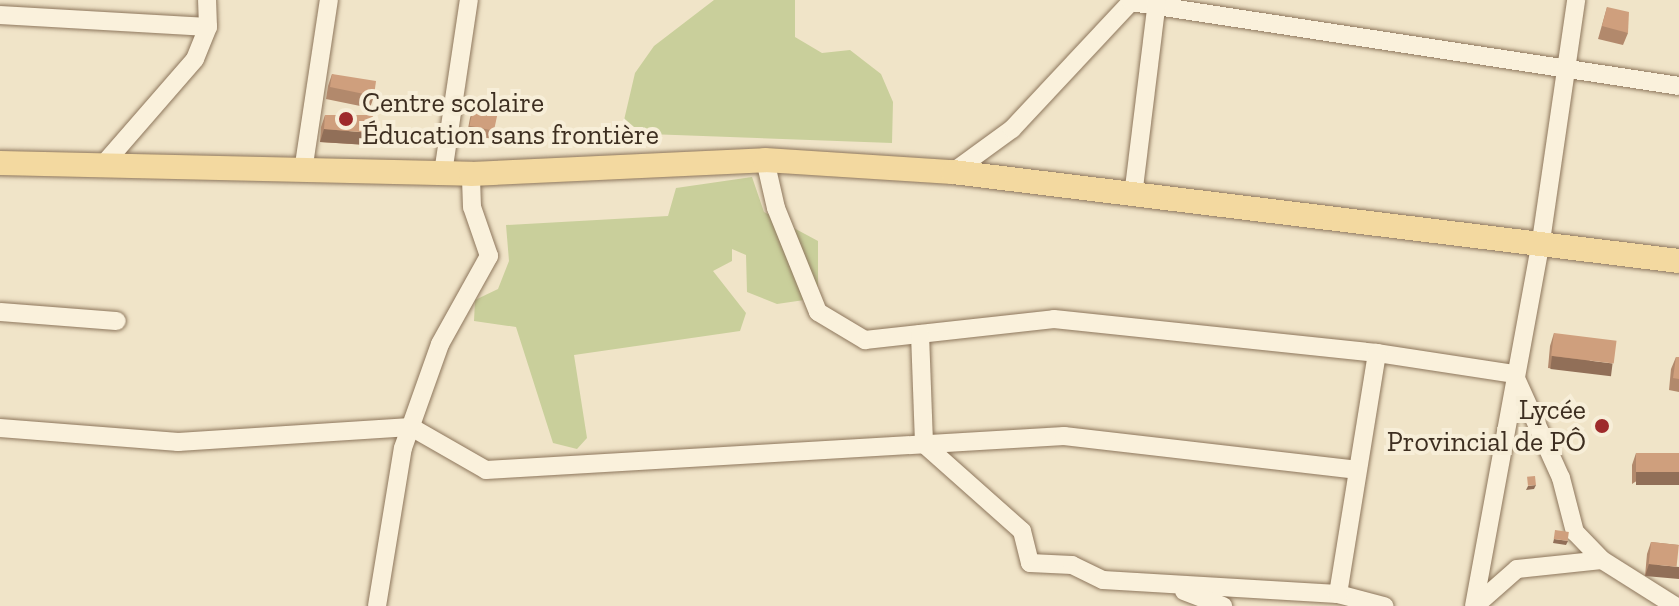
<!DOCTYPE html>
<html>
<head>
<meta charset="utf-8">
<style>
  body { margin:0 }
  #map { position:relative; width:1679px; height:606px; overflow:hidden; background:#f0e4c8; font-family:"Zilla Slab",serif }
  div>[style] { position:absolute }
  .green>* { inset:0; background:#c9cf9b }
  .roads { filter:drop-shadow(0 0 2px #8d765c) drop-shadow(0 0 2px #8d765c) }
  .minor>* { height:18px; margin:-9px; padding:0 9px; transform-origin:9px; border-radius:9px; background:#faf1dc }
  .major>* { height:24px; margin:-12px; padding:0 12px; transform-origin:12px; border-radius:12px; background:#f3d9a0 }
  .wall>* { inset:0; background:#b2896c }
  .shaded-wall>* { inset:0; background:#916f58; transform-origin:0 0 }
  .building>* { inset:0; background:#cf9f7d; transform-origin:0 0 }
  .dots>* { width:22px; height:22px; translate:-50% -50%; box-sizing:border-box; border:4px solid #f7eed8; border-radius:50% }
  span { translate:-50% -50%; white-space:nowrap; text-align:center; line-height:1.15; -webkit-text-stroke:8px #f7eed8; paint-order:stroke }
  .poi-label { font-size:28px; color:#3d2e20 }
  .left { translate:0 -50%; text-align:left }
  .right { translate:-100% -50%; text-align:right }
</style>
</head>
<body>
<div id="map">
  <div class="green">
    <div style="clip-path:polygon(714px 0,795px 0,795px 37px,822px 53px,850px 50px,881px 74px,893px 102px,892px 143px,621px 133px,635px 73px,654px 46px)"></div>
    <div style="clip-path:polygon(752px 177px,764px 212px,818px 241px,818px 298px,777px 304px,747px 292px,746px 255px,732px 249px,732px 261px,713px 271px,746px 313px,740px 331px,574px 355px,587px 438px,577px 449px,553px 443px,516px 327px,474px 321px,475px 300px,498px 289px,509px 261px,506px 225px,668px 216px,676px 188px)"></div>
  </div>
  <div class="roads">
    <div class="minor">
      <div style="left:0;top:15px;width:208px;rotate:3.3deg"></div>
      <div style="left:765px;top:160px;width:49px;rotate:77.1deg"></div>
      <div style="left:776px;top:208px;width:112px;rotate:68deg"></div>
      <div style="left:818px;top:312px;width:55px;rotate:30.8deg"></div>
      <div style="left:865px;top:340px;width:190px;rotate:-6.3deg"></div>
      <div style="left:1054px;top:319px;width:325px;rotate:6deg"></div>
      <div style="left:1377px;top:353px;width:139px;rotate:8.7deg"></div>
      <div style="left:1514px;top:374px;width:114px;rotate:65.7deg"></div>
      <div style="left:1561px;top:478px;width:56px;rotate:75.5deg"></div>
      <div style="left:1575px;top:532px;width:39px;rotate:46deg"></div>
      <div style="left:1602px;top:560px;width:86px;rotate:32.2deg"></div>
      <div style="left:103px;top:165px;width:140px;rotate:-49deg"></div>
      <div style="left:195px;top:59px;width:35px;rotate:-68deg"></div>
      <div style="left:208px;top:27px;width:27px;rotate:-92deg"></div>
      <div style="left:303px;top:171px;width:173px;rotate:-81.4deg"></div>
      <div style="left:953px;top:172px;width:73px;rotate:-36.1deg"></div>
      <div style="left:1012px;top:129px;width:174px;rotate:-46.9deg"></div>
      <div style="left:1131px;top:2px;width:554px;rotate:8.71deg"></div>
      <div style="left:443px;top:173px;width:175px;rotate:-81.5deg"></div>
      <div style="left:1133px;top:196px;width:197px;rotate:-83deg"></div>
      <div style="left:0;top:312px;width:117px;rotate:4.4deg"></div>
      <div style="left:920px;top:334px;width:110px;rotate:87.9deg"></div>
      <div style="left:924px;top:444px;width:131px;rotate:41.6deg"></div>
      <div style="left:1022px;top:531px;width:33px;rotate:76deg"></div>
      <div style="left:1030px;top:563px;width:42px;rotate:2.7deg"></div>
      <div style="left:1072px;top:565px;width:34px;rotate:26deg"></div>
      <div style="left:1103px;top:580px;width:235px;rotate:3.4deg"></div>
      <div style="left:1338px;top:594px;width:48px;rotate:14.6deg"></div>
      <div style="left:0;top:428px;width:179px;rotate:4.5deg"></div>
      <div style="left:178px;top:442px;width:233px;rotate:-3.7deg"></div>
      <div style="left:411px;top:427px;width:86px;rotate:29.8deg"></div>
      <div style="left:486px;top:470px;width:579px;rotate:-3.37deg"></div>
      <div style="left:1064px;top:436px;width:294px;rotate:6.6deg"></div>
      <div style="left:1184px;top:591px;width:42px;rotate:21deg"></div>
      <div style="left:1338px;top:594px;width:244px;rotate:-80.8deg"></div>
      <div style="left:377px;top:606px;width:160px;rotate:-80.7deg"></div>
      <div style="left:403px;top:448px;width:110px;rotate:-70.4deg"></div>
      <div style="left:440px;top:344px;width:101px;rotate:-60.9deg"></div>
      <div style="left:489px;top:256px;width:52px;rotate:-109.1deg"></div>
      <div style="left:472px;top:207px;width:33px;rotate:-92deg"></div>
      <div style="left:1474px;top:606px;width:364px;rotate:-79.6deg"></div>
      <div style="left:1540px;top:248px;width:251px;rotate:-81.7deg"></div>
      <div style="left:1475px;top:606px;width:56px;rotate:-41.4deg"></div>
      <div style="left:1517px;top:569px;width:85px;rotate:-6deg"></div>
    </div>
    <div class="major">
      <div style="left:0;top:163px;width:471px;rotate:1.3deg"></div>
      <div style="left:471px;top:174px;width:294px;rotate:-2.7deg"></div>
      <div style="left:765px;top:160px;width:188px;rotate:3.7deg"></div>
      <div style="left:953px;top:172px;width:731px;rotate:6.99deg"></div>
    </div>
  </div>
  <div class="wall">
    <div style="clip-path:polygon(1607px 7px,1628px 33px,1623px 45px,1598px 39px)"></div>
    <div style="clip-path:polygon(332px 74px,374px 96px,370px 108px,326px 99px,328px 86px)"></div>
    <div style="clip-path:polygon(473px 109px,495px 130px,492px 139px,467px 134px,470px 118px)"></div>
    <div style="clip-path:polygon(325px 115px,368px 145px,320px 142px,321px 127px)"></div>
    <div style="clip-path:polygon(1554px 333px,1609px 375px,1548px 368px,1550px 346px)"></div>
    <div style="clip-path:polygon(1676px 357px,1679px 357px,1679px 392px,1669px 390px,1671px 369px)"></div>
    <div style="clip-path:polygon(1636px 453px,1679px 453px,1632px 484px,1632px 465px)"></div>
    <div style="clip-path:polygon(1651px 542px,1679px 545px,1645px 576px,1647px 554px)"></div>
  </div>
  <div class="shaded-wall">
    <div style="clip-path:polygon(324px 129px,372px 133px,368px 145px,320px 142px)"></div>
    <div style="left:1552px;top:356px;width:61px;height:13px;rotate:7deg"></div>
    <div style="left:1636px;top:472px;width:43px;height:13px"></div>
    <div style="clip-path:polygon(1536px 485px,1534px 489px,1526px 490px,1528px 486px)"></div>
    <div style="clip-path:polygon(1554px 539px,1568px 541px,1566px 545px,1553px 543px)"></div>
    <div style="clip-path:polygon(1649px 564px,1679px 567px,1679px 579px,1645px 576px)"></div>
  </div>
  <div class="building">
    <div style="clip-path:polygon(1607px 7px,1629px 12px,1628px 33px,1602px 26px)"></div>
    <div style="clip-path:polygon(332px 74px,376px 81px,374px 96px,330px 87px)"></div>
    <div style="left:473px;top:109px;width:25px;height:17px;rotate:12deg"></div>
    <div style="clip-path:polygon(325px 115px,373px 115px,372px 133px,324px 129px)"></div>
    <div style="left:1554px;top:333px;width:63px;height:23px;rotate:7deg"></div>
    <div style="clip-path:polygon(1676px 357px,1679px 357px,1679px 379px,1673px 378px)"></div>
    <div style="left:1636px;top:453px;width:43px;height:19px"></div>
    <div style="left:1535px;top:476px;width:9px;height:8px;rotate:84deg"></div>
    <div style="left:1555px;top:530px;width:14px;height:9px;rotate:8deg"></div>
    <div style="left:1651px;top:542px;width:28px;height:22px;rotate:6deg"></div>
  </div>
  <div class="dots">
    <div style="left:346px;top:119px;background:#9e2a2b"></div>
    <div style="left:1602px;top:426px;background:#9e2a2b"></div>
  </div>
  <div class="poi-label">
    <span class="left" style="left:362px;top:119px">Centre scolaire<br>Éducation sans frontière</span>
    <span class="right" style="left:1586px;top:426px">Lycée<br>Provincial de PÔ</span>
  </div>
</div>
</body>
</html>
